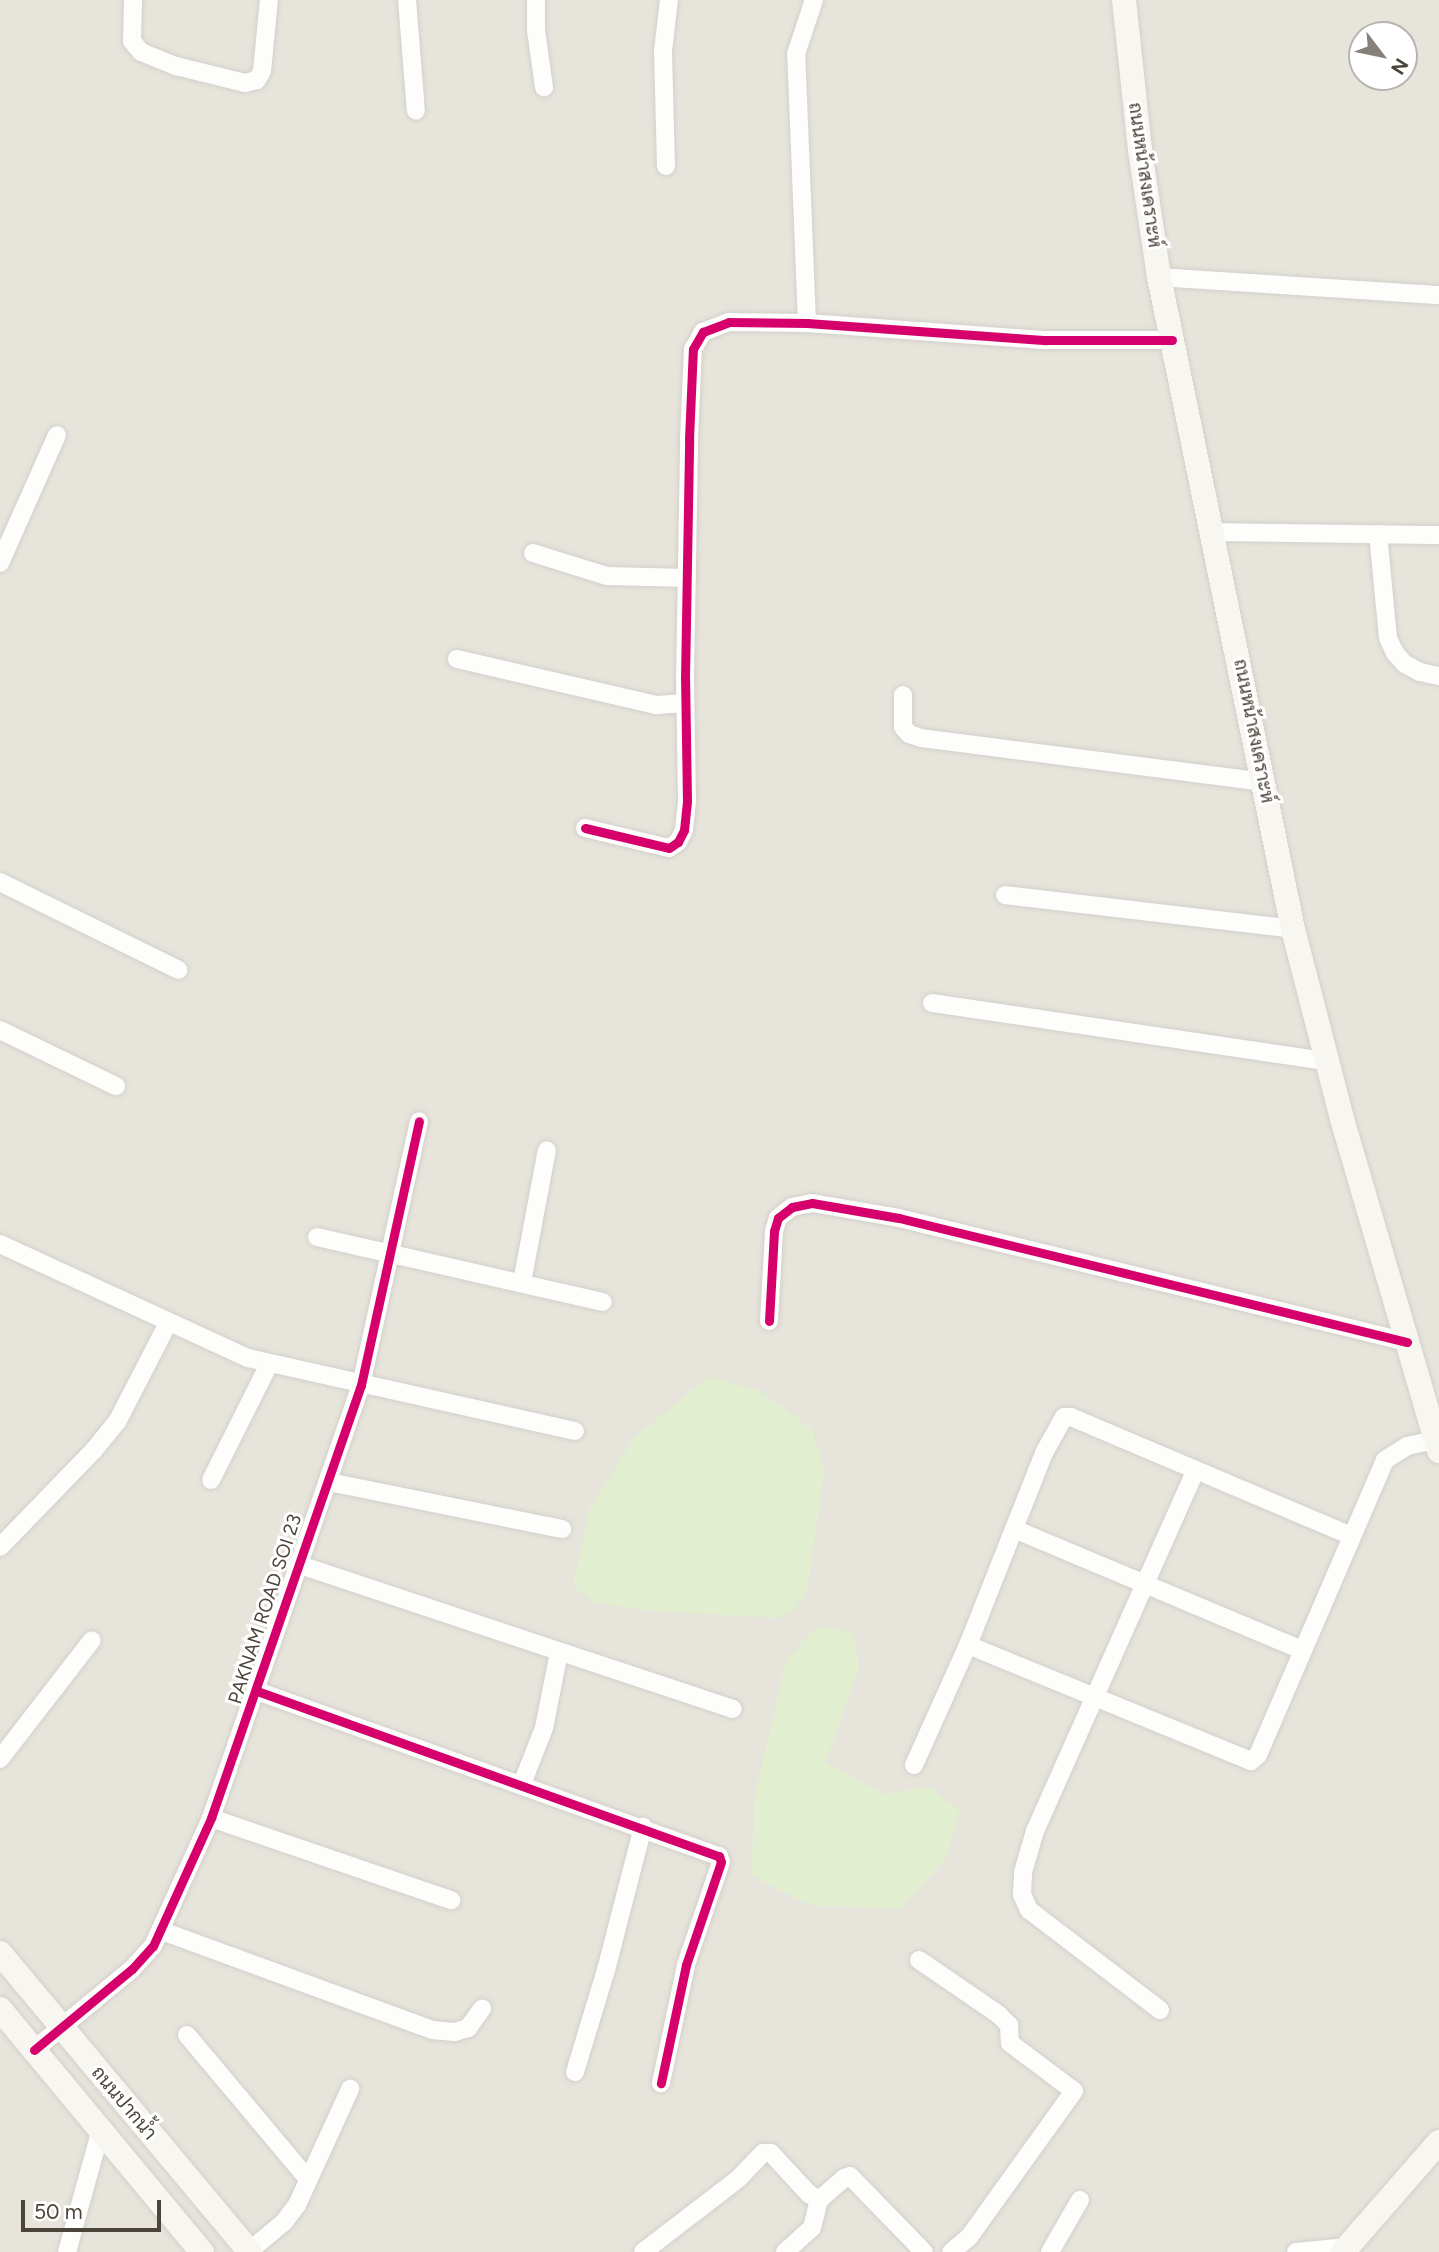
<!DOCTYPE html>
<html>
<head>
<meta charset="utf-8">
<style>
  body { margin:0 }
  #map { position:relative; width:1439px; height:2252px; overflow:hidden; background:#f4f2ee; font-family:Figtree,Sarabun,sans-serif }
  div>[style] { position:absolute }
  .residential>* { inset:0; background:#e7e4dc }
  .green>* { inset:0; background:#e1eecf }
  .roads { filter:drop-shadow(0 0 2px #d2d0cb) drop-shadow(0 0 2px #d2d0cb) }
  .street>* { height:18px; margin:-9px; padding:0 9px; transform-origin:9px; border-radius:9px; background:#fdfdfc }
  .secondary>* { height:24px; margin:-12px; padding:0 12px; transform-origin:12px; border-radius:12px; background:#f7f6f1 }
  .cycleway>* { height:9px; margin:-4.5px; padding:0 4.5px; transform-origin:4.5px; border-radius:4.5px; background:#d6006c }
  span { translate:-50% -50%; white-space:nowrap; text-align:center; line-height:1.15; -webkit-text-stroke:6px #fff; paint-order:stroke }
  .street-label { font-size:19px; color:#4b4439 }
  .north { position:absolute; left:1348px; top:21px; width:70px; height:70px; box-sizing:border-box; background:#fff; border:2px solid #b7b4b0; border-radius:50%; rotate:122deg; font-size:19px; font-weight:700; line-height:28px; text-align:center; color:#4b4439 }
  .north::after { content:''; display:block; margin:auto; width:24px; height:32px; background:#868178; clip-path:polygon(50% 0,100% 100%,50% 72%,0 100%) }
  .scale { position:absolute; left:21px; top:2200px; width:140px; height:32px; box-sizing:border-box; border:4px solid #4b4439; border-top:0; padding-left:9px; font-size:21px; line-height:24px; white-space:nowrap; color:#4b4439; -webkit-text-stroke:5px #fff; paint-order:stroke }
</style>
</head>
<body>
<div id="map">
  <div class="residential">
    <div style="clip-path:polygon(evenodd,0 0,1439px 0,1439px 2252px,0 2252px,0 0,1362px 35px,1404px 35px,1404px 77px,1362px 77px,1362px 35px)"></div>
  </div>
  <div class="green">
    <div style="clip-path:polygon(708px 1377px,760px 1391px,812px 1429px,824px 1470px,808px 1587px,793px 1612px,778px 1618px,650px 1611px,593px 1602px,573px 1585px,590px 1508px,634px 1438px)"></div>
    <div style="clip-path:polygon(817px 1626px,853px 1633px,859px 1666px,826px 1762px,883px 1794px,929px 1787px,960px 1811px,946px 1859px,899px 1909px,809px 1905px,752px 1876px,754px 1800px,786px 1661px)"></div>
  </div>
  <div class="roads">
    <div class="street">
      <div style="left:133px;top:0;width:41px;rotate:91.4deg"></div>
      <div style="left:132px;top:41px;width:14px;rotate:51deg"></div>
      <div style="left:141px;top:52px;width:38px;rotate:22deg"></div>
      <div style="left:176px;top:66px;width:71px;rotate:13.8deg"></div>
      <div style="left:245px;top:83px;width:12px;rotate:-14deg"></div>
      <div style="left:257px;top:80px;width:10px;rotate:-61deg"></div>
      <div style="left:262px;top:71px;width:71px;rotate:-84.4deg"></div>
      <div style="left:407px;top:0;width:111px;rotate:85.4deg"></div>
      <div style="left:536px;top:0;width:30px;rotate:90deg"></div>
      <div style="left:536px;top:30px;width:58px;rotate:82deg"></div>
      <div style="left:666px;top:166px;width:115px;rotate:-91.5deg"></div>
      <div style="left:663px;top:51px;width:51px;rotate:-83.3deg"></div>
      <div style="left:1159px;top:277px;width:281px;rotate:3.7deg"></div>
      <div style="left:807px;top:323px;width:269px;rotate:-92.3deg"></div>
      <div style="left:796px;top:54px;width:57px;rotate:-71.6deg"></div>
      <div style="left:1214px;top:532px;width:225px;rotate:0.8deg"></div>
      <div style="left:1378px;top:534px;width:104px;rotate:84.5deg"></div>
      <div style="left:1388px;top:638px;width:17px;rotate:65deg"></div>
      <div style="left:1395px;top:653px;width:15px;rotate:48deg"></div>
      <div style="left:1405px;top:664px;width:17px;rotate:28deg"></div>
      <div style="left:1420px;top:672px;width:19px;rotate:12deg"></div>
      <div style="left:533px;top:553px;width:77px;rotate:17.3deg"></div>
      <div style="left:607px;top:576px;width:80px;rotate:1.4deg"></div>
      <div style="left:0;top:563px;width:140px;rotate:-66deg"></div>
      <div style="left:457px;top:659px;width:205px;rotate:13deg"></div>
      <div style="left:657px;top:705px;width:28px;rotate:-4deg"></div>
      <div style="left:903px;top:695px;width:32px;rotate:90deg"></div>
      <div style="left:903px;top:727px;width:9px;rotate:49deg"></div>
      <div style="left:909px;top:734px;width:13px;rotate:18deg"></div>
      <div style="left:921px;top:738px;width:347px;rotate:7.3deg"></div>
      <div style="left:585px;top:828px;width:86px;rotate:13.4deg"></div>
      <div style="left:669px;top:848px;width:11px;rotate:-34deg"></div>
      <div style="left:678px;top:842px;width:13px;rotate:-63deg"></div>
      <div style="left:684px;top:830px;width:29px;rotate:-84deg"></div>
      <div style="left:687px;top:801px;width:122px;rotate:-90.9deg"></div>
      <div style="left:685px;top:679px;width:240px;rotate:-89deg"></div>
      <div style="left:689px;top:439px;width:90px;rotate:-87.5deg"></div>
      <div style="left:693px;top:349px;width:20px;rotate:-60deg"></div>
      <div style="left:703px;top:332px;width:28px;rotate:-21deg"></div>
      <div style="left:729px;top:322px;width:78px;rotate:0.7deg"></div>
      <div style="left:807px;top:323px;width:240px;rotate:4.1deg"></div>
      <div style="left:1046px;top:340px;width:126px"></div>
      <div style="left:0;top:882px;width:199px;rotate:26.2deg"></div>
      <div style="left:1005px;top:895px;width:290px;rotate:6.7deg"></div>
      <div style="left:932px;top:1003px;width:399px;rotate:8.4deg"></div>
      <div style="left:0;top:1030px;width:129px;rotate:25.8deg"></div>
      <div style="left:317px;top:1237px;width:293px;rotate:12.8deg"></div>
      <div style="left:0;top:1244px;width:273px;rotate:24.7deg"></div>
      <div style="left:248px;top:1358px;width:335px;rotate:12.6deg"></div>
      <div style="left:522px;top:1282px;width:134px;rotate:-79.3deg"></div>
      <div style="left:769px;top:1321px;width:90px;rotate:-86.8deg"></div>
      <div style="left:774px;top:1231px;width:14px;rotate:-73deg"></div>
      <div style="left:778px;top:1218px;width:18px;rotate:-38deg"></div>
      <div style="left:792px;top:1207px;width:20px;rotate:-11deg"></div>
      <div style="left:812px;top:1203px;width:88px;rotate:9.8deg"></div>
      <div style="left:899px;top:1218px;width:523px;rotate:13.72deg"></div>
      <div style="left:211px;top:1480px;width:130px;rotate:-63.4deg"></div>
      <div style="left:329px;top:1482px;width:238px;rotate:11.4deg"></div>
      <div style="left:1014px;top:1529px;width:312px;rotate:22.8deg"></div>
      <div style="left:0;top:1547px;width:135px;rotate:-45.9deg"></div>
      <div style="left:94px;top:1450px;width:36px;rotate:-51deg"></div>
      <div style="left:117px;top:1422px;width:111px;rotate:-62.7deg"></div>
      <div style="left:297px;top:1564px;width:459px;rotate:18.4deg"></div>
      <div style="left:968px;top:1645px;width:306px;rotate:22.3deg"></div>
      <div style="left:1251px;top:1761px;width:9px;rotate:-41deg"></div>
      <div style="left:1258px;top:1755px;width:321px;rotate:-66.7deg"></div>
      <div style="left:1385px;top:1460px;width:26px;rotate:-32deg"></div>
      <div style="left:1407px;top:1446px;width:29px;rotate:-12deg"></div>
      <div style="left:257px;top:1691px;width:491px;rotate:19.7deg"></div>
      <div style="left:719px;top:1856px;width:6px;rotate:72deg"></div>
      <div style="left:721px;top:1862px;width:109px;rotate:108.8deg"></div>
      <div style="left:686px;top:1965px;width:121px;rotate:102deg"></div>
      <div style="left:0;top:1759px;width:150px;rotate:-52.3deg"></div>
      <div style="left:914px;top:1765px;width:132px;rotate:-65.8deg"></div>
      <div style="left:968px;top:1645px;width:206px;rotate:-68.4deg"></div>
      <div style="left:1044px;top:1453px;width:41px;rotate:-60.9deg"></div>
      <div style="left:1064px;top:1417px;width:7px"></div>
      <div style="left:1071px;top:1417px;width:304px;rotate:23deg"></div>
      <div style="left:522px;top:1784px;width:60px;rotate:-68.6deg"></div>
      <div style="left:544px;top:1728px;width:77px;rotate:-78.8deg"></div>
      <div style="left:211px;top:1818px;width:254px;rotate:18.9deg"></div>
      <div style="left:162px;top:1931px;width:288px;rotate:20.1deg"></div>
      <div style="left:432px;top:2030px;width:23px;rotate:5deg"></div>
      <div style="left:455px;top:2032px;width:14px;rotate:-17deg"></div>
      <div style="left:468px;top:2028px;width:24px;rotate:-54deg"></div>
      <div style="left:919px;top:1960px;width:96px;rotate:34.4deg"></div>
      <div style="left:998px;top:2014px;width:16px;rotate:45deg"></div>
      <div style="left:1009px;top:2025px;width:18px;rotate:87deg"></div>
      <div style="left:1010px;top:2043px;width:80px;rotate:36.9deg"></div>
      <div style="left:1074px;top:2091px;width:180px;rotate:125.7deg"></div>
      <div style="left:969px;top:2237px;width:23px;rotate:140deg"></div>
      <div style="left:1160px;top:2010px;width:165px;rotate:-142.6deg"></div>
      <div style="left:1029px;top:1910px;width:17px;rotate:-114deg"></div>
      <div style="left:1022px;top:1894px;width:22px;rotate:-87deg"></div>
      <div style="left:1023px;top:1872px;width:43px;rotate:-73.7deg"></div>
      <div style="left:1035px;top:1831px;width:395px;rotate:-66deg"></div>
      <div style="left:187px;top:2035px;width:188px;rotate:50deg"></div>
      <div style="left:34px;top:2050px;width:127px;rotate:-39.6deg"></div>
      <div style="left:132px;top:1969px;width:31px;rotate:-48deg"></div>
      <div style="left:153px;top:1946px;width:141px;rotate:-65.6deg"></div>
      <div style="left:211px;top:1818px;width:458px;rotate:-70.9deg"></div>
      <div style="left:361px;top:1385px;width:270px;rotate:-77.6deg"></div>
      <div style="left:575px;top:2072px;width:107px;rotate:-73.1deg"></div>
      <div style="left:606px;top:1970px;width:148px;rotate:-75.5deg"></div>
      <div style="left:249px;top:2251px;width:45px;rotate:-39.6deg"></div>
      <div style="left:284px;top:2222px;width:21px;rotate:-53deg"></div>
      <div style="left:297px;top:2205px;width:128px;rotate:-65.4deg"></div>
      <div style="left:67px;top:2252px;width:128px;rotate:-74.5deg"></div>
      <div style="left:643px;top:2252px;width:120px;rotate:-37.5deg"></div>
      <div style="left:738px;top:2179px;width:36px;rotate:-46deg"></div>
      <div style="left:763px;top:2153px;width:8px"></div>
      <div style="left:771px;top:2153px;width:56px;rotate:47.2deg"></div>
      <div style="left:809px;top:2194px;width:12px;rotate:31deg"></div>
      <div style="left:819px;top:2200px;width:33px;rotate:-41deg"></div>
      <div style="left:844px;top:2178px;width:6px;rotate:-18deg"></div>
      <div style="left:850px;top:2176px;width:106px;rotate:45.8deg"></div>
      <div style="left:785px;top:2252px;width:36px;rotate:-42deg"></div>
      <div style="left:812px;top:2228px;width:29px;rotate:-76deg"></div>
      <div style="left:1050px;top:2252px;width:60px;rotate:-60deg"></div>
      <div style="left:1296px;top:2252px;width:51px;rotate:-5.6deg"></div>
    </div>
    <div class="secondary">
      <div style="left:1124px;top:0;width:151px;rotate:83.9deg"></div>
      <div style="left:1140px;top:150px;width:128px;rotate:81.5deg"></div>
      <div style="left:1159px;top:277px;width:666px;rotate:78.39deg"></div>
      <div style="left:1293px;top:929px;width:196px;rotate:75.5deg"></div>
      <div style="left:1342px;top:1119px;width:346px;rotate:73.7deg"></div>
      <div style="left:0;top:1953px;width:390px;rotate:50.1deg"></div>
      <div style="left:0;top:2009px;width:316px;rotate:50.3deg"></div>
      <div style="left:1343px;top:2252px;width:146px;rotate:-48.9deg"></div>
    </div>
  </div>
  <div class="cycleway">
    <div style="left:585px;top:828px;width:86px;rotate:13.4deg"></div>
    <div style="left:669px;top:848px;width:11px;rotate:-34deg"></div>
    <div style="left:678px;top:842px;width:13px;rotate:-63deg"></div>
    <div style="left:684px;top:830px;width:29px;rotate:-84deg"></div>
    <div style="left:687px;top:801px;width:122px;rotate:-90.9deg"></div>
    <div style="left:685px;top:679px;width:240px;rotate:-89deg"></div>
    <div style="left:689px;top:439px;width:90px;rotate:-87.5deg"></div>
    <div style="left:693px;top:349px;width:20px;rotate:-60deg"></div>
    <div style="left:703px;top:332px;width:28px;rotate:-21deg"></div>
    <div style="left:729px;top:322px;width:78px;rotate:0.7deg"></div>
    <div style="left:807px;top:323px;width:240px;rotate:4.1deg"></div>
    <div style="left:1046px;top:340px;width:126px"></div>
    <div style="left:769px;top:1321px;width:90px;rotate:-86.8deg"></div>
    <div style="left:774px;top:1231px;width:14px;rotate:-73deg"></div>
    <div style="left:778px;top:1218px;width:18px;rotate:-38deg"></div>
    <div style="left:792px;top:1207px;width:20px;rotate:-11deg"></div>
    <div style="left:812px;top:1203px;width:88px;rotate:9.8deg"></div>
    <div style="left:899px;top:1218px;width:523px;rotate:13.72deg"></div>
    <div style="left:257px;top:1691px;width:491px;rotate:19.7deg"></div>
    <div style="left:719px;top:1856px;width:6px;rotate:72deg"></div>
    <div style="left:721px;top:1862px;width:109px;rotate:108.8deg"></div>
    <div style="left:686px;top:1965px;width:121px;rotate:102deg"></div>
    <div style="left:34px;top:2050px;width:127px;rotate:-39.6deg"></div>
    <div style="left:132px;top:1969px;width:31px;rotate:-48deg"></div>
    <div style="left:153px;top:1946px;width:141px;rotate:-65.6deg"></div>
    <div style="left:211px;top:1818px;width:458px;rotate:-70.9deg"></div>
    <div style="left:361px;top:1385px;width:270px;rotate:-77.6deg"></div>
  </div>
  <div class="street-label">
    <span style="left:1145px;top:175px;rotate:82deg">ถนนหน้าสงเคราะห์</span>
    <span style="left:1254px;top:731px;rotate:79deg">ถนนหน้าสงเคราะห์</span>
    <span style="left:265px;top:1609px;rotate:-72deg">PAKNAM ROAD SOI 23</span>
    <span style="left:124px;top:2103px;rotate:50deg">ถนนปากน้ำ</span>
  </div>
  <div class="north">N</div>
  <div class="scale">50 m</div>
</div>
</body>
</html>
